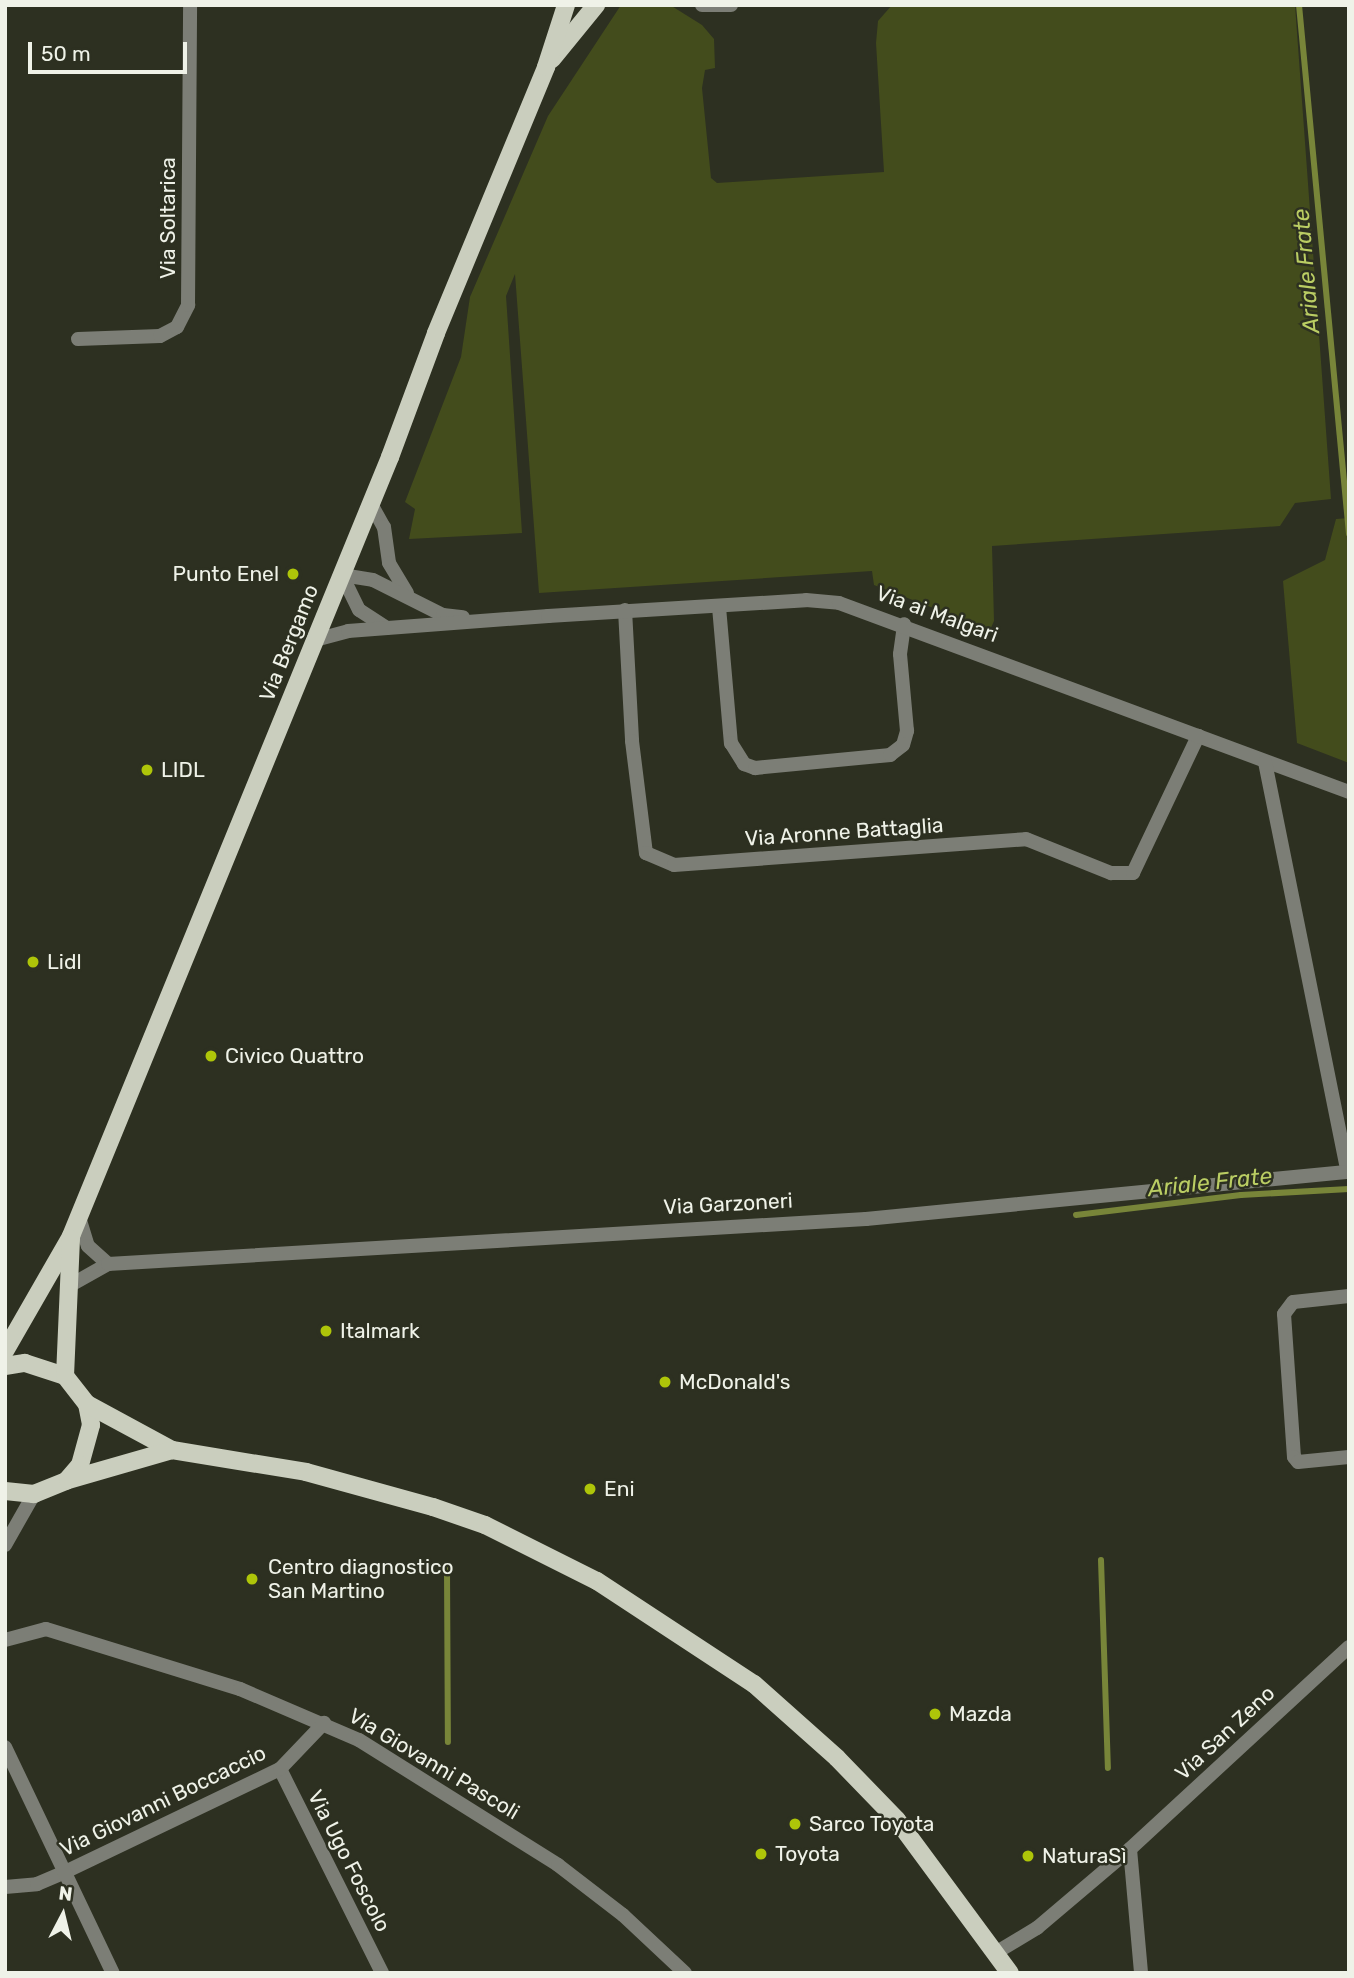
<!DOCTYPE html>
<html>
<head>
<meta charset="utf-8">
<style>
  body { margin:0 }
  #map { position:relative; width:1354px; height:1978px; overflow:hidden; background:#2d3021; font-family:Rubik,sans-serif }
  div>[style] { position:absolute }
  .green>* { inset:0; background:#434c1c }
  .stream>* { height:6px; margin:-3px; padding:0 3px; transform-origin:3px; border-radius:3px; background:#788539 }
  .minor>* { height:14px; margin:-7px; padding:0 7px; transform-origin:7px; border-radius:7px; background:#7c7e76 }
  .tertiary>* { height:14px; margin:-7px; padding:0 7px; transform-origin:7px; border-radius:7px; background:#7c7e76 }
  .primary>* { height:18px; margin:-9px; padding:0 9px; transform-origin:9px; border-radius:9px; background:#cacebe }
  .dots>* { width:19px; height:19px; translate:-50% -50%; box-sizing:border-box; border:4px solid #2d3021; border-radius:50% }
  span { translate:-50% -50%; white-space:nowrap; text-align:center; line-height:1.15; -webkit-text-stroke:5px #2d3021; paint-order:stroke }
  .street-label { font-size:21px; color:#eff2e8 }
  .poi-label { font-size:21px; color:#eff2e8 }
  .right { translate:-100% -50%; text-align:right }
  .left { translate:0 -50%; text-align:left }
  .water-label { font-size:23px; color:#bacd63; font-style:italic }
  .frame { position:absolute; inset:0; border:7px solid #eff2e8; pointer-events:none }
  .north { position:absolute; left:28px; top:1880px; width:70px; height:70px; -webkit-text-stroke:5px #2d3021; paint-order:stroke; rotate:7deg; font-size:19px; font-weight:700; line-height:28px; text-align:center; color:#eff2e8 }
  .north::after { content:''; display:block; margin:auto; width:24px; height:32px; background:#eff2e8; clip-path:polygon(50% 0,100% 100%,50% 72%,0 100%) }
  .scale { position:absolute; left:28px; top:42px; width:159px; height:32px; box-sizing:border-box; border:4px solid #eff2e8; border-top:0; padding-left:9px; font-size:21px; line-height:24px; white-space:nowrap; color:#eff2e8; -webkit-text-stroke:5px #2d3021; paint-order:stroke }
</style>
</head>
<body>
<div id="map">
  <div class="green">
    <div style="clip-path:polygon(621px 5px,670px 5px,702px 25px,714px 39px,715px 68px,705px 70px,702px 88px,711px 178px,717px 183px,884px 172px,876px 43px,878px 21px,892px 5px,1295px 5px,1331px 499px,1295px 503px,1280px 526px,992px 546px,994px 621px,990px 630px,874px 585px,872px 571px,539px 593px,515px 274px,506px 296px,522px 533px,409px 539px,415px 509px,405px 502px,461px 357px,470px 297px,548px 116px)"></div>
    <div style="clip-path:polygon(1349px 518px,1349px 763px,1297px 743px,1283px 581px,1325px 560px,1336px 519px)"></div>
  </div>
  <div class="stream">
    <div style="left:1299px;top:5px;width:531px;rotate:84.6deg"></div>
    <div style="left:1076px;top:1215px;width:166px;rotate:-6.9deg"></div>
    <div style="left:1241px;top:1195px;width:108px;rotate:-3.2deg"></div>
    <div style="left:1101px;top:1560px;width:208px;rotate:88.1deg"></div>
    <div style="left:447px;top:1569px;width:173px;rotate:89.7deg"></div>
  </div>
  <div class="minor">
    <div style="left:702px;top:5px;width:29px"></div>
    <div style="left:78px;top:339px;width:82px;rotate:-2.1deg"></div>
    <div style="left:160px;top:336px;width:19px;rotate:-28deg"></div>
    <div style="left:177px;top:327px;width:25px;rotate:-63deg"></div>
    <div style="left:188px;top:305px;width:300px;rotate:-89.6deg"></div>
    <div style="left:371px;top:504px;width:26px;rotate:61deg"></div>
    <div style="left:384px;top:527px;width:36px;rotate:82deg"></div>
    <div style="left:389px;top:563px;width:35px;rotate:59deg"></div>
    <div style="left:719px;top:607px;width:137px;rotate:85deg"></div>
    <div style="left:731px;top:743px;width:25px;rotate:58deg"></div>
    <div style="left:744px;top:764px;width:12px;rotate:20deg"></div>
    <div style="left:755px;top:768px;width:136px;rotate:-5.5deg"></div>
    <div style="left:890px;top:755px;width:16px;rotate:-38deg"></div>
    <div style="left:903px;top:745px;width:15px;rotate:-74deg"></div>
    <div style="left:907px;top:731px;width:77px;rotate:-95.2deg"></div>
    <div style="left:900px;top:654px;width:30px;rotate:-82deg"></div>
    <div style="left:625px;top:610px;width:131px;rotate:86.9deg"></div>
    <div style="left:632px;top:741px;width:113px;rotate:82.9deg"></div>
    <div style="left:646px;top:853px;width:30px;rotate:23deg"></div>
    <div style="left:674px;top:865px;width:353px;rotate:-4.2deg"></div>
    <div style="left:1026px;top:839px;width:92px;rotate:21.8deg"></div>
    <div style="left:1111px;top:873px;width:22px"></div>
    <div style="left:1133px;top:873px;width:152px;rotate:-64.6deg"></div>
    <div style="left:387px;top:628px;width:33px;rotate:-147deg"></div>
    <div style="left:359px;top:610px;width:39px;rotate:-116deg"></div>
    <div style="left:342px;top:575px;width:31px;rotate:9deg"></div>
    <div style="left:373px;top:580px;width:78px;rotate:26.6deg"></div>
    <div style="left:443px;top:615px;width:20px;rotate:6deg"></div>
    <div style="left:315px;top:640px;width:34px;rotate:-15deg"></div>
    <div style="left:348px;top:631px;width:201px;rotate:-4.3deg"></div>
    <div style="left:548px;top:616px;width:258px;rotate:-3.5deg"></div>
    <div style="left:806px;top:600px;width:33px;rotate:5deg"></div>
    <div style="left:839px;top:603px;width:544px;rotate:20.33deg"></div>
    <div style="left:1265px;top:762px;width:418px;rotate:78.6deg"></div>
    <div style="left:79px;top:1217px;width:30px;rotate:73deg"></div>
    <div style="left:88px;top:1246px;width:27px;rotate:42deg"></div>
    <div style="left:69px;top:1286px;width:45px;rotate:-29.4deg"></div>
    <div style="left:108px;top:1264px;width:759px;rotate:-3.4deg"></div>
    <div style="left:866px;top:1219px;width:485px;rotate:-5.6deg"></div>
    <div style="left:1349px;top:1296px;width:56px;rotate:173.9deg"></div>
    <div style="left:1293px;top:1302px;width:15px;rotate:127deg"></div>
    <div style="left:1284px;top:1314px;width:143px;rotate:86deg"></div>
    <div style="left:1294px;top:1457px;width:6px;rotate:51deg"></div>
    <div style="left:1298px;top:1462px;width:51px;rotate:-5.6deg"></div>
    <div style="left:5px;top:1640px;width:42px;rotate:-15deg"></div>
    <div style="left:46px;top:1629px;width:203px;rotate:17.2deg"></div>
    <div style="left:240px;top:1689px;width:129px;rotate:23.2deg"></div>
    <div style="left:359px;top:1740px;width:235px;rotate:32.1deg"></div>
    <div style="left:558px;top:1865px;width:82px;rotate:37.6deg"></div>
    <div style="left:623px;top:1915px;width:85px;rotate:43.1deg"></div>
    <div style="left:280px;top:1769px;width:228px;rotate:63.4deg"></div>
    <div style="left:1130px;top:1849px;width:124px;rotate:84.9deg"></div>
    <div style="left:5px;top:1887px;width:32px;rotate:-5deg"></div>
    <div style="left:37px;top:1884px;width:30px;rotate:-23deg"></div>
    <div style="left:65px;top:1872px;width:238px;rotate:-25.6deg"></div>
    <div style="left:280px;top:1769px;width:64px;rotate:-46.3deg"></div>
    <div style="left:997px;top:1952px;width:47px;rotate:-31deg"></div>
    <div style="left:1037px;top:1928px;width:122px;rotate:-40.3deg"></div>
    <div style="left:1130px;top:1849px;width:298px;rotate:-42.7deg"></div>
  </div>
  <div class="tertiary">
    <div style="left:5px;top:1545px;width:59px;rotate:-60.4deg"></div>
    <div style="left:5px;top:1747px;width:250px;rotate:64.5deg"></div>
  </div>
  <div class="primary">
    <div style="left:552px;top:59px;width:70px;rotate:-50.8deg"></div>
    <div style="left:5px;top:1351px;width:133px;rotate:-60.1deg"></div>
    <div style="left:71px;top:1236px;width:842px;rotate:-67.73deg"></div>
    <div style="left:390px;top:457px;width:132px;rotate:-69.6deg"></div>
    <div style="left:436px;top:333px;width:288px;rotate:-67.5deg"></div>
    <div style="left:546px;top:67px;width:65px;rotate:-72.1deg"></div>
    <div style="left:5px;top:1366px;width:20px;rotate:-9deg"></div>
    <div style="left:25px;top:1363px;width:42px;rotate:18deg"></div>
    <div style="left:65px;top:1376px;width:36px;rotate:52deg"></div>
    <div style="left:87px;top:1404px;width:21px;rotate:79deg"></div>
    <div style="left:91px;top:1425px;width:41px;rotate:105.4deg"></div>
    <div style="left:80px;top:1465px;width:21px;rotate:131deg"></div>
    <div style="left:66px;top:1481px;width:35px;rotate:158deg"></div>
    <div style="left:34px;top:1494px;width:29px;rotate:-174deg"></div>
    <div style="left:65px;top:1376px;width:137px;rotate:-87.5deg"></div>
    <div style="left:87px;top:1404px;width:97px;rotate:28.4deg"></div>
    <div style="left:172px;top:1450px;width:136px;rotate:9.3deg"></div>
    <div style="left:306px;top:1472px;width:132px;rotate:15.4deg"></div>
    <div style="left:433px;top:1507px;width:55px;rotate:19.1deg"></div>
    <div style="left:485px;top:1525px;width:125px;rotate:26.6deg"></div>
    <div style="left:597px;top:1581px;width:188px;rotate:33.3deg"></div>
    <div style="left:754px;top:1684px;width:111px;rotate:41.7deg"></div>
    <div style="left:837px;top:1758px;width:86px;rotate:45.9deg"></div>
    <div style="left:897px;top:1820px;width:190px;rotate:53.6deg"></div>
    <div style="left:68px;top:1480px;width:108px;rotate:-16.1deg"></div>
  </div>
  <div class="dots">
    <div style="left:293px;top:574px;background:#aec509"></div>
    <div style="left:147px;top:770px;background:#aec509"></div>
    <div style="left:33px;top:962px;background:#aec509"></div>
    <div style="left:211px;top:1056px;background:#aec509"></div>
    <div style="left:326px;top:1331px;background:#aec509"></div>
    <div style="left:665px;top:1382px;background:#aec509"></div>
    <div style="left:590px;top:1489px;background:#aec509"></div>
    <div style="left:252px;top:1579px;background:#aec509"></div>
    <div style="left:935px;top:1714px;background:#aec509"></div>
    <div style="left:795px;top:1824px;background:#aec509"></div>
    <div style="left:761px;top:1854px;background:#aec509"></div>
    <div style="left:1028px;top:1856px;background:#aec509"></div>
  </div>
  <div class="street-label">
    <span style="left:168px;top:218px;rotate:-90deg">Via Soltarica</span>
    <span style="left:937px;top:614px;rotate:20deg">Via ai Malgari</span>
    <span style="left:289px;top:643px;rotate:-68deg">Via Bergamo</span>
    <span style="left:844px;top:832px;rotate:-4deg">Via Aronne Battaglia</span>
    <span style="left:728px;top:1204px;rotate:-3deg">Via Garzoneri</span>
    <span style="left:1225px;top:1733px;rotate:-43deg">Via San Zeno</span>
    <span style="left:434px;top:1764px;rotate:31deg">Via Giovanni Pascoli</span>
    <span style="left:163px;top:1801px;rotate:-26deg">Via Giovanni Boccaccio</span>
    <span style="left:349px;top:1861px;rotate:63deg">Via Ugo Foscolo</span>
  </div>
  <div class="poi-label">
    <span class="right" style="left:279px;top:574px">Punto Enel</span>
    <span class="left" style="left:161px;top:770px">LIDL</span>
    <span class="left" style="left:47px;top:962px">Lidl</span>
    <span class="left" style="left:225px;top:1056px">Civico Quattro</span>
    <span class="left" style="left:340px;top:1331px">Italmark</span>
    <span class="left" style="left:679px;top:1382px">McDonald's</span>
    <span class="left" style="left:604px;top:1489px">Eni</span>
    <span class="left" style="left:268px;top:1579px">Centro diagnostico<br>San Martino</span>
    <span class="left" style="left:949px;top:1714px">Mazda</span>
    <span class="left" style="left:809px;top:1824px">Sarco Toyota</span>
    <span class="left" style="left:775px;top:1854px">Toyota</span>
    <span class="left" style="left:1042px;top:1856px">NaturaSì</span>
  </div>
  <div class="water-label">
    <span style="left:1306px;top:271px;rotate:-95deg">Ariale Frate</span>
    <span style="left:1210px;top:1182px;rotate:-6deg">Ariale Frate</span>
  </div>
  <div class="frame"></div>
  <div class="north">N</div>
  <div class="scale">50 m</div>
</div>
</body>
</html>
